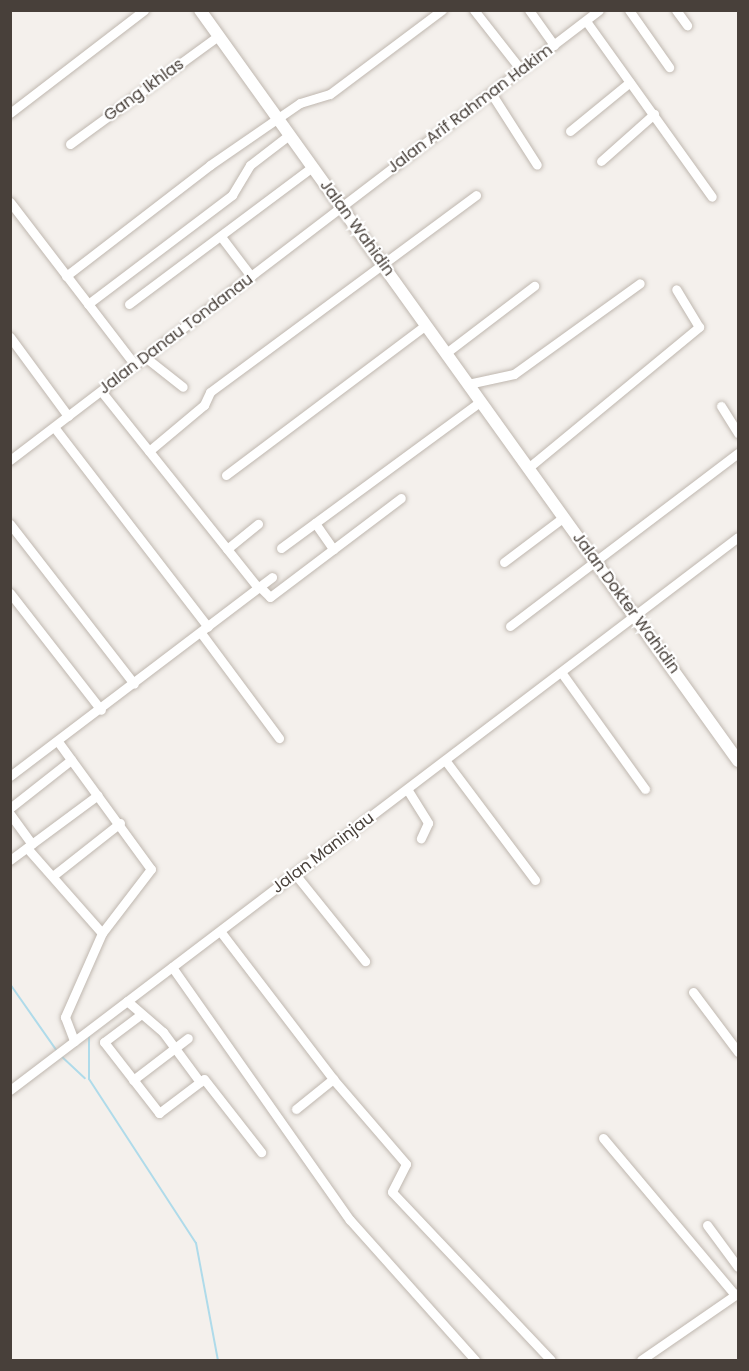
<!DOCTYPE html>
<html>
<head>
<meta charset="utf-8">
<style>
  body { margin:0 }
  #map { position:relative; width:749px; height:1371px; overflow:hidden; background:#f4f0ec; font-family:Poppins,sans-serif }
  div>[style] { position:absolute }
  .stream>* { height:2px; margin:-1px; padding:0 1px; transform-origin:1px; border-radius:1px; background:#afdbea }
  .roads { filter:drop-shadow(0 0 2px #bfb7af) drop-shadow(0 0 2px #bfb7af) }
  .minor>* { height:9px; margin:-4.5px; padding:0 4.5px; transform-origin:4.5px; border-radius:4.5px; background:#fff }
  .tertiary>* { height:12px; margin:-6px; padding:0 6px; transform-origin:6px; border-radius:6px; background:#fff }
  span { translate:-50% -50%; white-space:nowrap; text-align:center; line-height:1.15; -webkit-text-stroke:4.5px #fff; paint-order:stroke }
  .street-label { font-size:16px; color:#48403a }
  .frame { position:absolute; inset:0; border:12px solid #48403a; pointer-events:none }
</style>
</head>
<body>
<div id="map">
  <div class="stream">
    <div style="left:10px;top:984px;width:82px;rotate:55deg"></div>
    <div style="left:89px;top:1036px;width:43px;rotate:90deg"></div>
    <div style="left:89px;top:1079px;width:196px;rotate:56.9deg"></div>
    <div style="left:196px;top:1243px;width:119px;rotate:79.4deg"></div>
    <div style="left:60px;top:1055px;width:34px;rotate:43deg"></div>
  </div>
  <div class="roads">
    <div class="minor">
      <div style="left:474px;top:10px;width:76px;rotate:51.9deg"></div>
      <div style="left:529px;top:10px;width:43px;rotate:54.5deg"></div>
      <div style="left:629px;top:10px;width:70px;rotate:54.9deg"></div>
      <div style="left:676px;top:10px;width:19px;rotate:54deg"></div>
      <div style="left:586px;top:21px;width:216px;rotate:54.4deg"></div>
      <div style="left:491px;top:93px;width:85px;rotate:57.4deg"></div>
      <div style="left:10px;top:113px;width:169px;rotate:-37.5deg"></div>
      <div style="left:570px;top:131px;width:77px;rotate:-39.2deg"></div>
      <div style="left:70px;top:144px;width:183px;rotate:-36.1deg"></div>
      <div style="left:601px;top:161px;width:71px;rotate:-41.6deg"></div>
      <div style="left:10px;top:202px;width:205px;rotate:52.5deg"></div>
      <div style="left:222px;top:238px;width:48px;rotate:52.7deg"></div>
      <div style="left:66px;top:276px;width:182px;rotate:-37.6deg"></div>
      <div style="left:210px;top:165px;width:109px;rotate:-34.6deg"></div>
      <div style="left:300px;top:103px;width:31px;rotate:-17deg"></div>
      <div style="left:330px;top:94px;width:140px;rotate:-36.9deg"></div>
      <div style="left:88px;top:304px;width:181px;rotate:-37.1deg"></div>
      <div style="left:232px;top:195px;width:35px;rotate:-59deg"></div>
      <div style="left:250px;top:165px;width:49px;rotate:-37.6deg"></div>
      <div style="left:129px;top:304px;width:229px;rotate:-36.8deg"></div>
      <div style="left:10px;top:337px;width:98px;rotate:53.7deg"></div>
      <div style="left:446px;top:353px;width:111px;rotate:-37.3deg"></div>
      <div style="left:145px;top:357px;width:48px;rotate:38.3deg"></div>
      <div style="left:468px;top:384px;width:47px;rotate:-12.3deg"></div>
      <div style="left:514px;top:374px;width:155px;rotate:-35.8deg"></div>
      <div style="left:101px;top:391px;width:252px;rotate:51.4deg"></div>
      <div style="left:721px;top:406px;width:32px;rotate:58deg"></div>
      <div style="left:54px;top:427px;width:252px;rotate:52.4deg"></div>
      <div style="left:149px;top:451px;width:72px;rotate:-39.9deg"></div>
      <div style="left:204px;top:405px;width:14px;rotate:-65deg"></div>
      <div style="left:210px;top:392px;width:331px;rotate:-36.5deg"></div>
      <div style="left:10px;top:460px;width:741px;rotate:-37.38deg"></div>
      <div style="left:528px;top:468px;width:222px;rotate:-39.5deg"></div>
      <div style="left:699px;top:327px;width:44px;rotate:-121.2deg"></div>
      <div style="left:226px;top:475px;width:250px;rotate:-36.9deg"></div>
      <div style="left:315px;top:523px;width:32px;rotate:55deg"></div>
      <div style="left:10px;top:524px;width:202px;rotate:52.2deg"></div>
      <div style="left:281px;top:548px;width:248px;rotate:-36.3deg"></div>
      <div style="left:227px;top:549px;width:40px;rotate:-39deg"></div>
      <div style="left:504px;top:562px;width:75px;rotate:-36.9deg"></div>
      <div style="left:260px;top:587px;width:14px;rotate:45deg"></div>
      <div style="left:270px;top:597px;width:164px;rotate:-37.1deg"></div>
      <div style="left:10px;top:593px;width:148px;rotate:52.1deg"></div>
      <div style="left:510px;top:626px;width:286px;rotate:-37.2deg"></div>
      <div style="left:201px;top:633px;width:131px;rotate:53.4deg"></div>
      <div style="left:561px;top:672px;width:144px;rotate:54.3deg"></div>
      <div style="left:59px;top:743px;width:156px;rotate:53.9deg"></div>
      <div style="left:151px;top:869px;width:81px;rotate:127.4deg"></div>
      <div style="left:102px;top:933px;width:92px;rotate:113.8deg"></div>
      <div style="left:65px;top:1017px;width:26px;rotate:69deg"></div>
      <div style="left:445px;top:760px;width:150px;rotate:53.1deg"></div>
      <div style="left:10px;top:776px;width:329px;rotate:-37.2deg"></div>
      <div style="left:407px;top:789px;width:40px;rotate:58deg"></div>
      <div style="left:428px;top:823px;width:17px;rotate:115deg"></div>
      <div style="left:10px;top:808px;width:78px;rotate:-38.2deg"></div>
      <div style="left:10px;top:814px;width:37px;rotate:54deg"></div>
      <div style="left:27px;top:848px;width:113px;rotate:48.6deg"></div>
      <div style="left:10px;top:860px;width:109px;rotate:-36.5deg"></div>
      <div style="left:295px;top:874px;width:112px;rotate:51.2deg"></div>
      <div style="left:54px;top:875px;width:84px;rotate:-38.2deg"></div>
      <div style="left:220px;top:931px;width:186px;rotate:52.6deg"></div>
      <div style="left:333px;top:1079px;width:112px;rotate:49.3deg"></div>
      <div style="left:406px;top:1164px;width:31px;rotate:117deg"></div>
      <div style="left:392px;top:1192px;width:231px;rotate:46.6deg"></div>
      <div style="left:172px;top:967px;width:309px;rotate:54.9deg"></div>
      <div style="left:350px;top:1220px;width:188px;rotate:48.2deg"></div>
      <div style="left:693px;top:992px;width:75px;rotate:53.1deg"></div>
      <div style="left:127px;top:1001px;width:48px;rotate:40.7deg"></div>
      <div style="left:163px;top:1032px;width:62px;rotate:53.5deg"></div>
      <div style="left:140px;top:1015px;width:45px;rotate:143.1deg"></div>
      <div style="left:104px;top:1042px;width:90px;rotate:52.2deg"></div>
      <div style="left:159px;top:1113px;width:56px;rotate:-37.1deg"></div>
      <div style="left:204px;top:1079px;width:93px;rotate:52deg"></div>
      <div style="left:133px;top:1080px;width:69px;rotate:-37.4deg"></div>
      <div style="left:10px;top:1090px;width:914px;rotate:-37.22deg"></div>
      <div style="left:296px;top:1109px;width:48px;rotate:-39deg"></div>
      <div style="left:603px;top:1138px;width:205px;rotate:49.9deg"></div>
      <div style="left:707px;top:1225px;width:52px;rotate:53.6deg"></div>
      <div style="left:641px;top:1360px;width:118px;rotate:-34.6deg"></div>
    </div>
    <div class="tertiary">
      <div style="left:200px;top:10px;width:924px;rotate:54.38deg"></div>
    </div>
  </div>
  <div class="street-label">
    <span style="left:144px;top:90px;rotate:-36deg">Gang Ikhlas</span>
    <span style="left:470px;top:109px;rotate:-37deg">Jalan Arif Rahman Hakim</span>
    <span style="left:357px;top:228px;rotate:54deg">Jalan Wahidin</span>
    <span style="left:176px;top:334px;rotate:-37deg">Jalan Danau Tondanau</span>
    <span style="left:626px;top:603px;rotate:54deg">Jalan Dokter Wahidin</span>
    <span style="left:323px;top:853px;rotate:-37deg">Jalan Maninjau</span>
  </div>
  <div class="frame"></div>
</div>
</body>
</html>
